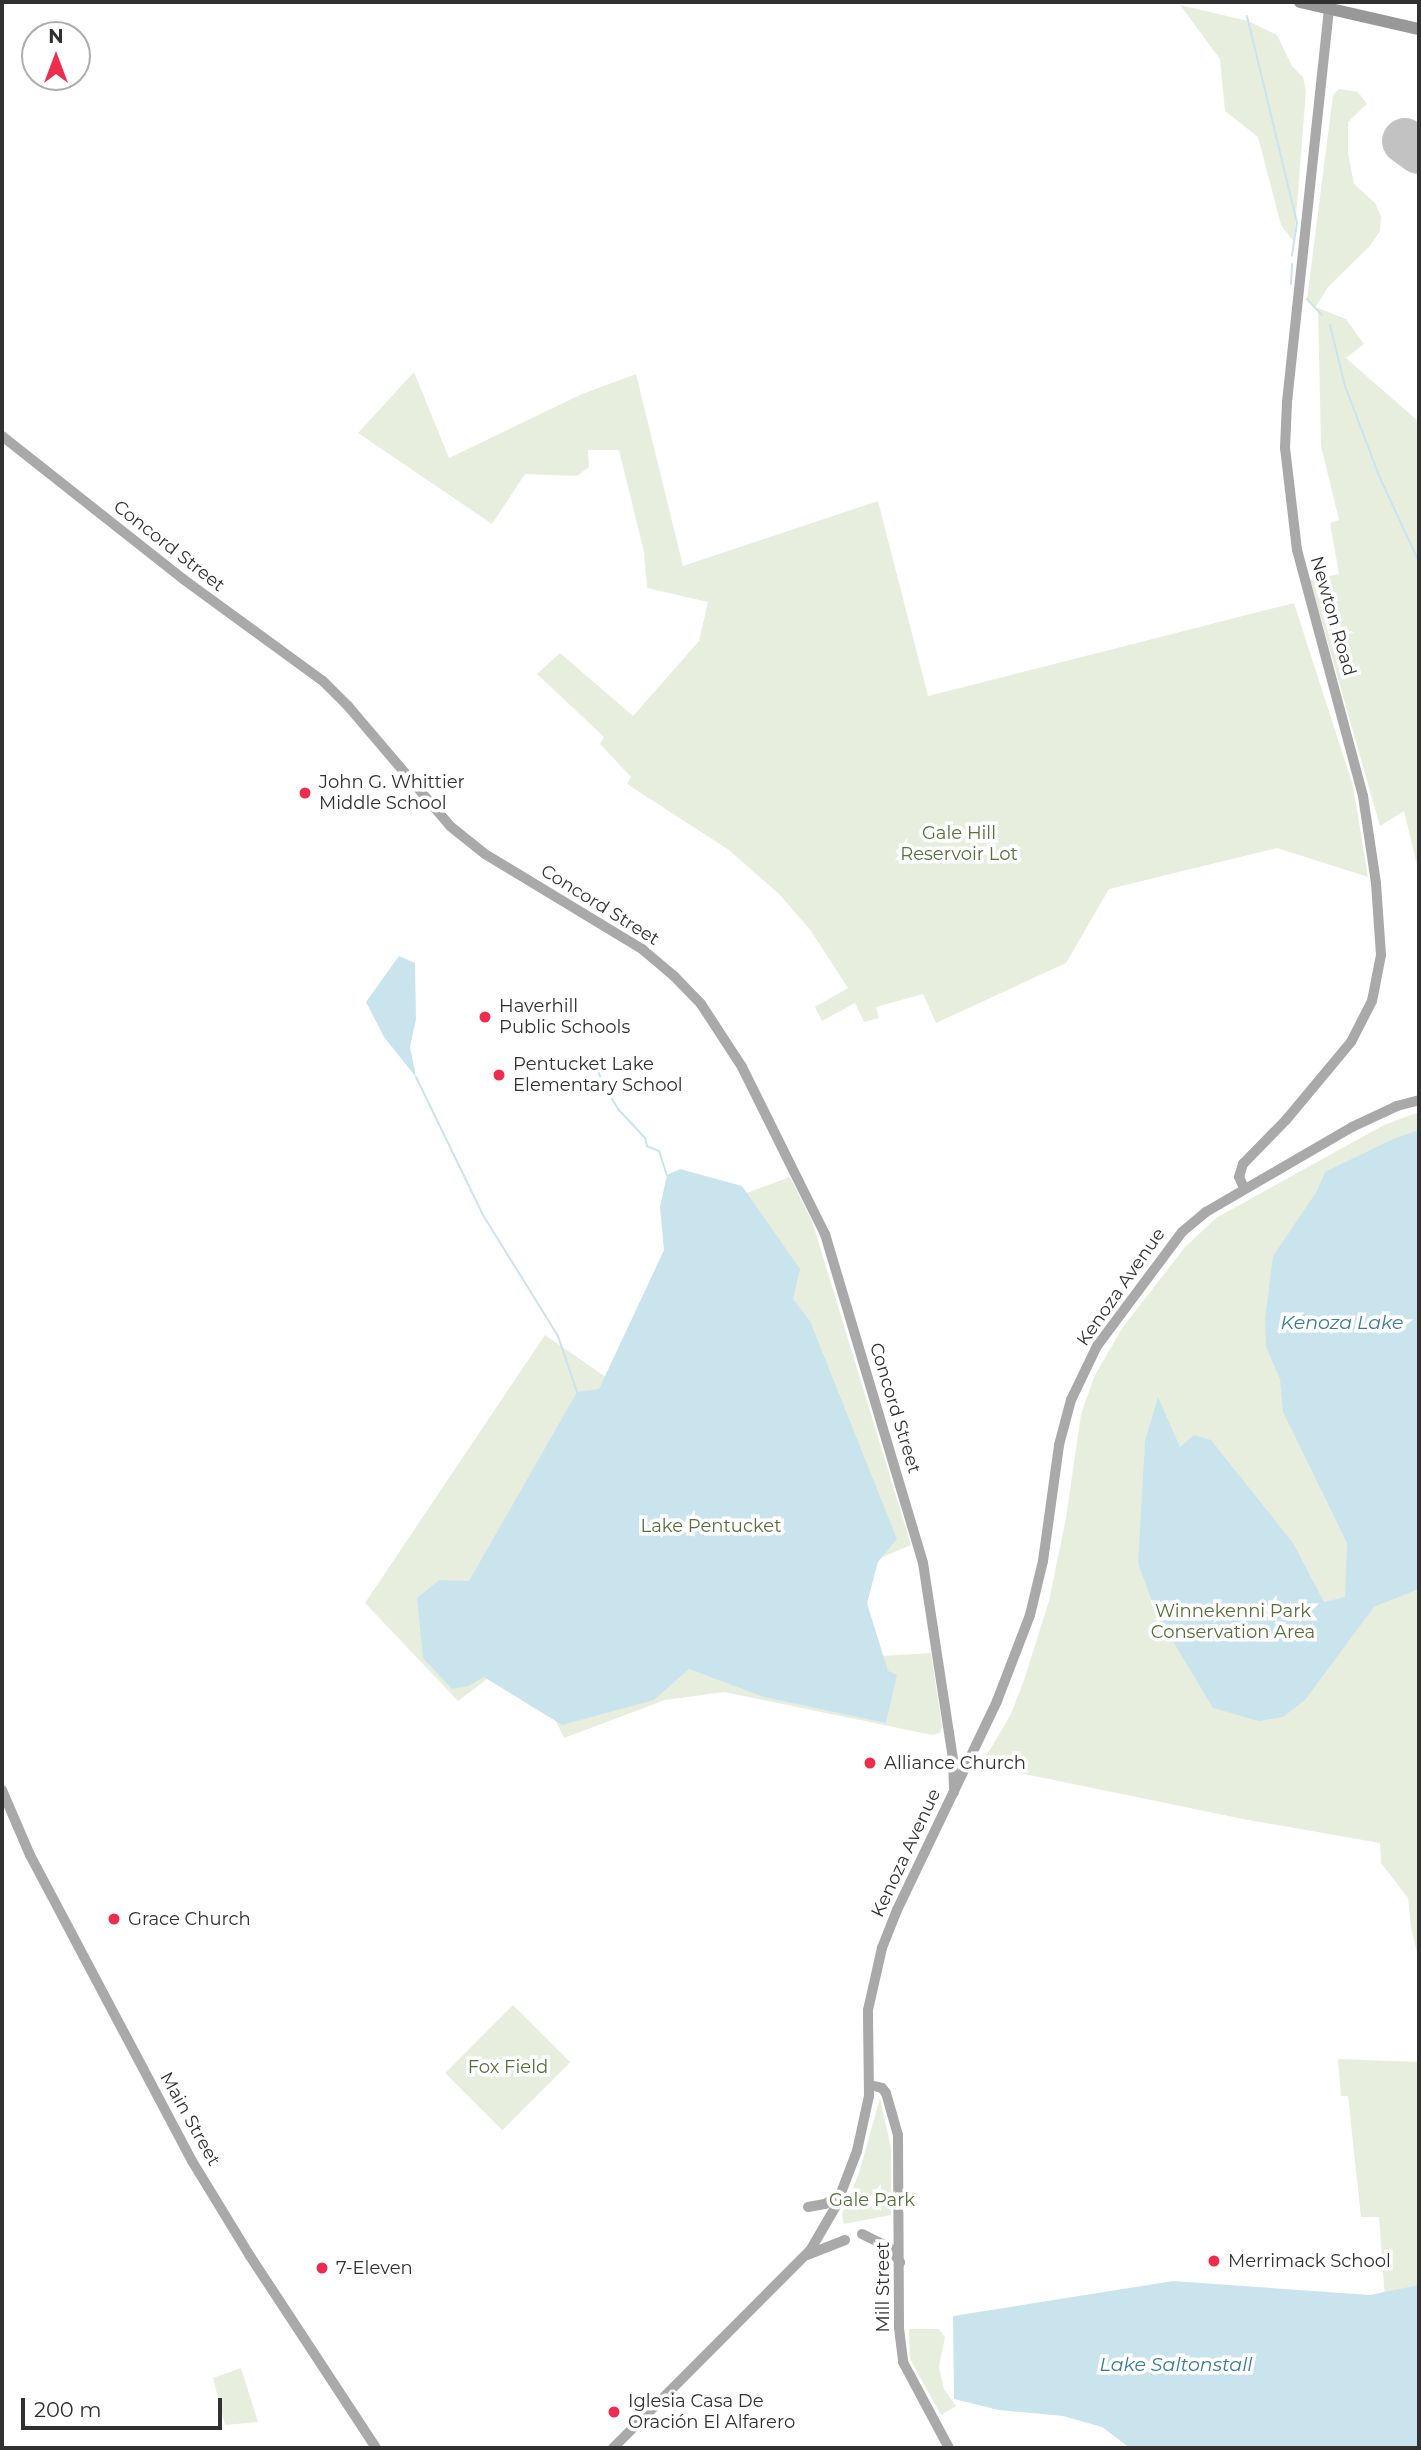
<!DOCTYPE html>
<html>
<head>
<meta charset="utf-8">
<style>
  body { margin:0 }
  #map { position:relative; width:1421px; height:2450px; overflow:hidden; background:#fff; font-family:Montserrat,sans-serif }
  div>[style] { position:absolute }
  .green>* { inset:0; background:#e8eede; transform-origin:0 0 }
  .water>* { inset:0; background:#cae4ee }
  .stream>* { height:2px; margin:-1px; padding:0 1px; transform-origin:1px; border-radius:1px; background:#cae4ee }
  .runway>* { height:46px; margin:-23px; padding:0 23px; transform-origin:23px; border-radius:23px; background:#c2c2c2 }
  .major>* { height:10px; margin:-5px; padding:0 5px; transform-origin:5px; border-radius:5px; background:#a9a9a9 }
  .highway>* { height:12px; margin:-6px; padding:0 6px; transform-origin:6px; border-radius:6px; background:#989898 }
  .dots>* { width:19px; height:19px; translate:-50% -50%; box-sizing:border-box; border:4px solid #fff; border-radius:50% }
  span { translate:-50% -50%; white-space:nowrap; text-align:center; line-height:1.15; -webkit-text-stroke:7px #fff; paint-order:stroke }
  .street-label { font-size:18px; color:#313131 }
  .poi-label { font-size:18px; color:#313131 }
  .left { translate:0 -50%; text-align:left }
  .park-label { font-size:18px; color:#586f3b }
  .water-label { font-size:19px; color:#3a7c97; font-style:italic }
  .frame { position:absolute; inset:0; border:4px solid #313131; pointer-events:none }
  .north { position:absolute; left:21px; top:21px; width:70px; height:70px; box-sizing:border-box; background:#fff; border:2px solid #adadad; border-radius:50%; rotate:0deg; font-size:19px; font-weight:700; line-height:28px; text-align:center; color:#313131 }
  .north::after { content:''; display:block; margin:auto; width:24px; height:32px; background:#ed2d4e; clip-path:polygon(50% 0,100% 100%,50% 72%,0 100%) }
  .scale { position:absolute; left:21px; top:2398px; width:201px; height:32px; box-sizing:border-box; border:4px solid #313131; border-top:0; padding-left:9px; font-size:21px; line-height:24px; white-space:nowrap; color:#313131; -webkit-text-stroke:5px #fff; paint-order:stroke }
</style>
</head>
<body>
<div id="map">
  <div class="green">
    <div style="clip-path:polygon(1180px 5px,1248px 21px,1277px 35px,1292px 66px,1303px 77px,1306px 91px,1294px 242px,1281px 225px,1258px 137px,1225px 111px,1220px 59px)"></div>
    <div style="clip-path:polygon(1339px 89px,1358px 92px,1367px 104px,1348px 122px,1348px 153px,1354px 184px,1375px 203px,1381px 216px,1380px 231px,1370px 246px,1328px 287px,1315px 308px,1307px 299px,1333px 95px)"></div>
    <div style="clip-path:polygon(1318px 308px,1346px 319px,1364px 344px,1346px 358px,1419px 422px,1419px 874px,1404px 811px,1380px 826px,1310px 580px,1339px 574px,1330px 523px,1339px 520px,1321px 446px)"></div>
    <div style="clip-path:polygon(414px 372px,449px 458px,582px 394px,636px 374px,683px 566px,878px 501px,928px 696px,1294px 603px,1353px 786px,1368px 877px,1277px 848px,1109px 889px,1066px 963px,936px 1023px,923px 994px,876px 1007px,879px 1018px,864px 1022px,855px 1003px,822px 1021px,815px 1007px,848px 988px,811px 931px,780px 895px,729px 850px,627px 784px,631px 777px,600px 744px,604px 737px,537px 674px,560px 653px,633px 716px,699px 641px,708px 602px,647px 588px,644px 552px,619px 450px,588px 450px,589px 467px,577px 476px,525px 474px,492px 524px,358px 433px)"></div>
    <div style="clip-path:polygon(1419px 1112px,1419px 1961px,1411px 1927px,1408px 1898px,1381px 1863px,1380px 1843px,1248px 1820px,981px 1765px,1011px 1714px,1024px 1680px,1049px 1601px,1066px 1518px,1081px 1414px,1095px 1375px,1123px 1327px,1185px 1247px,1216px 1218px,1384px 1125px)"></div>
    <div style="clip-path:polygon(790px 1177px,812px 1221px,911px 1545px,873px 1561px,864px 1604px,880px 1656px,931px 1653px,942px 1726px,940px 1733px,932px 1735px,724px 1692px,665px 1700px,564px 1738px,552px 1713px,494px 1674px,458px 1701px,365px 1603px,545px 1335px,619px 1386px,741px 1195px)"></div>
    <div style="left:513px;top:2005px;width:81px;height:96px;rotate:45deg"></div>
    <div style="clip-path:polygon(1338px 2059px,1419px 2062px,1419px 2291px,1385px 2299px,1379px 2217px,1361px 2217px,1348px 2096px,1341px 2096px)"></div>
    <div style="clip-path:polygon(880px 2098px,891px 2148px,891px 2215px,844px 2224px,842px 2214px,859px 2173px)"></div>
    <div style="clip-path:polygon(909px 2329px,939px 2329px,945px 2337px,939px 2367px,944px 2389px,956px 2406px,941px 2415px,910px 2359px)"></div>
    <div style="clip-path:polygon(241px 2368px,258px 2422px,225px 2425px,213px 2378px)"></div>
  </div>
  <div class="water">
    <div style="clip-path:polygon(399px 956px,415px 963px,416px 1019px,410px 1047px,416px 1077px,384px 1037px,366px 1002px)"></div>
    <div style="clip-path:polygon(1419px 1130px,1419px 1589px,1374px 1607px,1305px 1700px,1283px 1717px,1259px 1721px,1213px 1708px,1156px 1613px,1138px 1563px,1145px 1441px,1158px 1397px,1180px 1447px,1194px 1435px,1211px 1440px,1293px 1543px,1324px 1602px,1345px 1597px,1347px 1543px,1283px 1412px,1280px 1379px,1266px 1347px,1265px 1319px,1273px 1256px,1317px 1191px,1325px 1172px,1393px 1139px)"></div>
    <div style="clip-path:polygon(680px 1169px,742px 1186px,800px 1269px,793px 1299px,810px 1321px,897px 1539px,878px 1562px,867px 1603px,888px 1671px,897px 1675px,886px 1723px,764px 1697px,689px 1669px,654px 1700px,562px 1725px,484px 1677px,468px 1686px,452px 1689px,423px 1658px,417px 1598px,439px 1580px,469px 1581px,577px 1392px,599px 1389px,664px 1250px,660px 1207px,667px 1175px)"></div>
    <div style="clip-path:polygon(1173px 2281px,1370px 2295px,1419px 2285px,1419px 2448px,1130px 2448px,1102px 2427px,1063px 2416px,999px 2410px,954px 2399px,953px 2316px)"></div>
  </div>
  <div class="stream">
    <div style="left:1247px;top:16px;width:213px;rotate:76.4deg"></div>
    <div style="left:1297px;top:223px;width:33px;rotate:99deg"></div>
    <div style="left:1291px;top:284px;width:20px;rotate:-87deg"></div>
    <div style="left:1307px;top:299px;width:22px;rotate:47deg"></div>
    <div style="left:1330px;top:325px;width:63px;rotate:76.2deg"></div>
    <div style="left:1345px;top:386px;width:98px;rotate:69.2deg"></div>
    <div style="left:1380px;top:478px;width:93px;rotate:65.1deg"></div>
    <div style="left:596px;top:1065px;width:20px;rotate:70deg"></div>
    <div style="left:603px;top:1084px;width:29px;rotate:59deg"></div>
    <div style="left:618px;top:1109px;width:40px;rotate:47deg"></div>
    <div style="left:645px;top:1138px;width:8px;rotate:76deg"></div>
    <div style="left:647px;top:1146px;width:13px;rotate:23deg"></div>
    <div style="left:659px;top:1151px;width:25px;rotate:72deg"></div>
    <div style="left:416px;top:1077px;width:153px;rotate:64.1deg"></div>
    <div style="left:483px;top:1215px;width:142px;rotate:58.2deg"></div>
    <div style="left:558px;top:1336px;width:59px;rotate:71.3deg"></div>
  </div>
  <div class="runway">
    <div style="left:1405px;top:141px;width:17px;rotate:36deg"></div>
  </div>
  <div class="major">
    <div style="left:2px;top:436px;width:231px;rotate:38.3deg"></div>
    <div style="left:183px;top:579px;width:173px;rotate:36.1deg"></div>
    <div style="left:323px;top:681px;width:35px;rotate:45deg"></div>
    <div style="left:348px;top:706px;width:157px;rotate:49.6deg"></div>
    <div style="left:450px;top:826px;width:45px;rotate:38.7deg"></div>
    <div style="left:485px;top:854px;width:184px;rotate:31.2deg"></div>
    <div style="left:642px;top:949px;width:42px;rotate:40.2deg"></div>
    <div style="left:674px;top:976px;width:39px;rotate:46deg"></div>
    <div style="left:701px;top:1004px;width:75px;rotate:56.9deg"></div>
    <div style="left:742px;top:1067px;width:186px;rotate:63.6deg"></div>
    <div style="left:825px;top:1234px;width:343px;rotate:73.4deg"></div>
    <div style="left:923px;top:1563px;width:199px;rotate:81.3deg"></div>
    <div style="left:953px;top:1760px;width:32px;rotate:88deg"></div>
    <div style="left:1244px;top:1188px;width:12px;rotate:-114deg"></div>
    <div style="left:1239px;top:1177px;width:14px;rotate:-73deg"></div>
    <div style="left:1243px;top:1164px;width:62px;rotate:-45.7deg"></div>
    <div style="left:1286px;top:1120px;width:102px;rotate:-50.2deg"></div>
    <div style="left:1351px;top:1042px;width:46px;rotate:-62.9deg"></div>
    <div style="left:1372px;top:1001px;width:47px;rotate:-78.9deg"></div>
    <div style="left:1381px;top:955px;width:72px;rotate:-94deg"></div>
    <div style="left:1376px;top:883px;width:88px;rotate:-98.5deg"></div>
    <div style="left:1363px;top:796px;width:255px;rotate:-105deg"></div>
    <div style="left:1297px;top:550px;width:103px;rotate:-96.7deg"></div>
    <div style="left:1285px;top:448px;width:46px;rotate:-87.5deg"></div>
    <div style="left:1287px;top:402px;width:402px;rotate:-83.9deg"></div>
    <div style="left:2px;top:1790px;width:71px;rotate:66.7deg"></div>
    <div style="left:30px;top:1855px;width:346px;rotate:62.1deg"></div>
    <div style="left:192px;top:2161px;width:111px;rotate:58.6deg"></div>
    <div style="left:250px;top:2256px;width:230px;rotate:56.7deg"></div>
    <div style="left:870px;top:2085px;width:12px;rotate:14deg"></div>
    <div style="left:882px;top:2088px;width:6px;rotate:51deg"></div>
    <div style="left:886px;top:2093px;width:44px;rotate:74.1deg"></div>
    <div style="left:898px;top:2135px;width:193px;rotate:89.7deg"></div>
    <div style="left:899px;top:2328px;width:34px;rotate:83deg"></div>
    <div style="left:903px;top:2362px;width:98px;rotate:61.9deg"></div>
    <div style="left:808px;top:2207px;width:17px;rotate:-10deg"></div>
    <div style="left:825px;top:2204px;width:19px;rotate:-32deg"></div>
    <div style="left:862px;top:2234px;width:30px;rotate:26deg"></div>
    <div style="left:889px;top:2247px;width:19px;rotate:54deg"></div>
    <div style="left:807px;top:2255px;width:41px;rotate:-21.5deg"></div>
    <div style="left:613px;top:2448px;width:281px;rotate:-45.1deg"></div>
    <div style="left:811px;top:2249px;width:50px;rotate:-59.8deg"></div>
    <div style="left:836px;top:2206px;width:59px;rotate:-69.1deg"></div>
    <div style="left:857px;top:2151px;width:56px;rotate:-77.7deg"></div>
    <div style="left:869px;top:2096px;width:86px;rotate:-90.7deg"></div>
    <div style="left:868px;top:2010px;width:64px;rotate:-77.3deg"></div>
    <div style="left:882px;top:1948px;width:41px;rotate:-68.5deg"></div>
    <div style="left:897px;top:1910px;width:232px;rotate:-64.4deg"></div>
    <div style="left:997px;top:1701px;width:92px;rotate:-69deg"></div>
    <div style="left:1030px;top:1615px;width:56px;rotate:-76.5deg"></div>
    <div style="left:1043px;top:1561px;width:117px;rotate:-82.1deg"></div>
    <div style="left:1059px;top:1445px;width:47px;rotate:-75.1deg"></div>
    <div style="left:1071px;top:1400px;width:60px;rotate:-64.3deg"></div>
    <div style="left:1097px;top:1346px;width:142px;rotate:-53.3deg"></div>
    <div style="left:1182px;top:1232px;width:31px;rotate:-40deg"></div>
    <div style="left:1206px;top:1212px;width:169px;rotate:-30.2deg"></div>
    <div style="left:1352px;top:1127px;width:50px;rotate:-25deg"></div>
    <div style="left:1397px;top:1106px;width:23px;rotate:-15deg"></div>
  </div>
  <div class="highway">
    <div style="left:1300px;top:2px;width:122px;rotate:12.8deg"></div>
  </div>
  <div class="dots">
    <div style="left:305px;top:793px;background:#ed2d4e"></div>
    <div style="left:485px;top:1017px;background:#ed2d4e"></div>
    <div style="left:499px;top:1075px;background:#ed2d4e"></div>
    <div style="left:870px;top:1763px;background:#ed2d4e"></div>
    <div style="left:114px;top:1919px;background:#ed2d4e"></div>
    <div style="left:1214px;top:2261px;background:#ed2d4e"></div>
    <div style="left:322px;top:2268px;background:#ed2d4e"></div>
    <div style="left:614px;top:2412px;background:#ed2d4e"></div>
  </div>
  <div class="street-label">
    <span style="left:169px;top:546px;rotate:38deg">Concord Street</span>
    <span style="left:1333px;top:616px;rotate:74deg">Newton Road</span>
    <span style="left:600px;top:905px;rotate:32deg">Concord Street</span>
    <span style="left:1121px;top:1287px;rotate:-55deg">Kenoza Avenue</span>
    <span style="left:895px;top:1408px;rotate:73deg">Concord Street</span>
    <span style="left:906px;top:1853px;rotate:-65deg">Kenoza Avenue</span>
    <span style="left:190px;top:2119px;rotate:61deg">Main Street</span>
    <span style="left:883px;top:2287px;rotate:-90deg">Mill Street</span>
  </div>
  <div class="poi-label">
    <span class="left" style="left:319px;top:793px">John G. Whittier<br>Middle School</span>
    <span class="left" style="left:499px;top:1017px">Haverhill<br>Public Schools</span>
    <span class="left" style="left:513px;top:1075px">Pentucket Lake<br>Elementary School</span>
    <span class="left" style="left:884px;top:1763px">Alliance Church</span>
    <span class="left" style="left:128px;top:1919px">Grace Church</span>
    <span class="left" style="left:1228px;top:2261px">Merrimack School</span>
    <span class="left" style="left:336px;top:2268px">7-Eleven</span>
    <span class="left" style="left:628px;top:2412px">Iglesia Casa De<br>Oración El Alfarero</span>
  </div>
  <div class="park-label">
    <span style="left:959px;top:844px">Gale Hill<br>Reservoir Lot</span>
    <span style="left:711px;top:1526px">Lake Pentucket</span>
    <span style="left:1233px;top:1622px">Winnekenni Park<br>Conservation Area</span>
    <span style="left:508px;top:2067px">Fox Field</span>
    <span style="left:872px;top:2200px">Gale Park</span>
  </div>
  <div class="water-label">
    <span style="left:1342px;top:1323px">Kenoza Lake</span>
    <span style="left:1176px;top:2365px">Lake Saltonstall</span>
  </div>
  <div class="frame"></div>
  <div class="north">N</div>
  <div class="scale">200 m</div>
</div>
</body>
</html>
